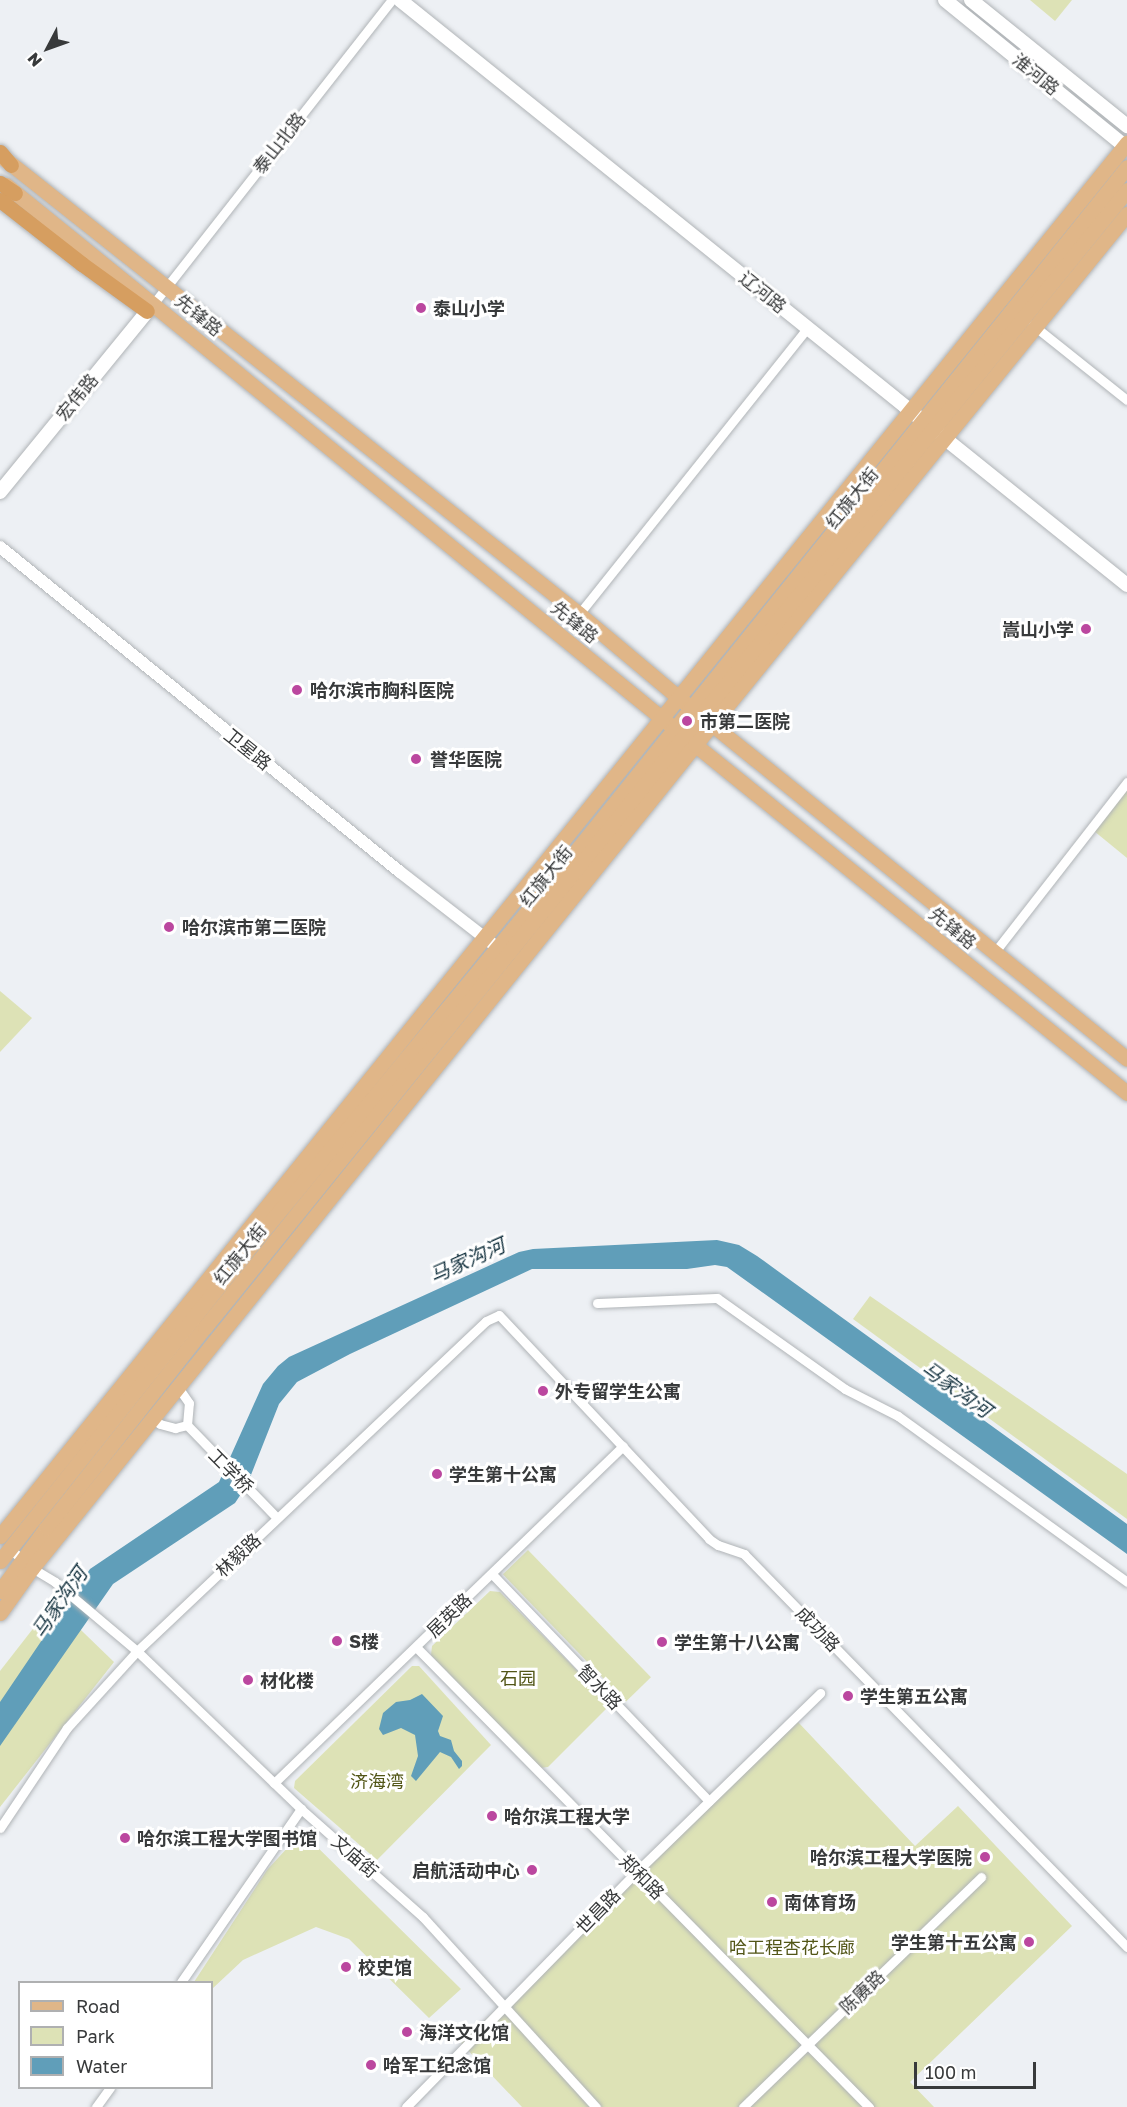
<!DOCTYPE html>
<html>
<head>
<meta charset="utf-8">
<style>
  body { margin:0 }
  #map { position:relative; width:1127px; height:2107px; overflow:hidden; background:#edf0f4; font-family:"Golos Text","Noto Sans SC",sans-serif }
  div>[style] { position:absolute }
  .green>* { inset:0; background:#dde2b6; transform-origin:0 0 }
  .water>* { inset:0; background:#609eb9 }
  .roads { filter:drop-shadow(0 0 2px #b0b4b7) drop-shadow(0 0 2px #b0b4b7) }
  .minor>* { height:9px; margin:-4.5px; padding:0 4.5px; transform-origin:4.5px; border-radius:4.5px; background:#fff }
  .tertiary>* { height:12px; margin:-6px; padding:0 6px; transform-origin:6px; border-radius:6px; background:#fff }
  .secondary>* { height:14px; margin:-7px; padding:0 7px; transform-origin:7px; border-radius:7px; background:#fff }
  .primary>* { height:15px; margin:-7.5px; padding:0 7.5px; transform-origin:7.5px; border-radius:7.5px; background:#e0b688 }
  .trunk>* { height:15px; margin:-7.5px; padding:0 7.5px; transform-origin:7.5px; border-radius:7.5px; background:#d69e60 }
  .dots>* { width:16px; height:16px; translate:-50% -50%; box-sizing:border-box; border:3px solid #fff; border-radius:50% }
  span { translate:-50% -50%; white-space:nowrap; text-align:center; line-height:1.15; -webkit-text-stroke:6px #fff; paint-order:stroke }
  .street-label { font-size:18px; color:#383a3b }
  .poi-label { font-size:18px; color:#383a3b; font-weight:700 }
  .left { translate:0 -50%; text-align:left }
  .right { translate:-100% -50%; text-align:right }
  .park-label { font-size:18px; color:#525617 }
  .water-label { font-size:20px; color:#12303d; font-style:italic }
  .legend { position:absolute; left:18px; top:1981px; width:195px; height:108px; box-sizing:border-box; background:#fff; border:2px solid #afb0b1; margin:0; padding:8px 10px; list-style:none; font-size:18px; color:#383a3b }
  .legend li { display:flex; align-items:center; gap:12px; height:30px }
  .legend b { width:30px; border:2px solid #afb0b1 }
  .north { position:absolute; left:18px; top:18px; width:60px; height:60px; -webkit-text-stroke:4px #fff; paint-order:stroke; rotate:229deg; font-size:16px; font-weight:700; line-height:24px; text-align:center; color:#383a3b }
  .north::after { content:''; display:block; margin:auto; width:21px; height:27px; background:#383a3b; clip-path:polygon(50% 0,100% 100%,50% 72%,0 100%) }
  .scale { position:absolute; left:914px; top:2062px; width:122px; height:27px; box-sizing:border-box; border:3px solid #383a3b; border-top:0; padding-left:8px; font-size:18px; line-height:21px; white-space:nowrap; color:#383a3b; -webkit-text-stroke:4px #fff; paint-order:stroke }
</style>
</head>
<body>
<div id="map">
  <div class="green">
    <div style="clip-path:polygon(1030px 0,1072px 0,1055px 21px)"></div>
    <div style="clip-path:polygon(1127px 789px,1127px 858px,1094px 831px)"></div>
    <div style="clip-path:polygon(0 991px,32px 1018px,0 1052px)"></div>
    <div style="clip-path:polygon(870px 1296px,1127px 1474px,1127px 1519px,853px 1319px)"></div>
    <div style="left:528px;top:1550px;width:177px;height:35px;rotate:46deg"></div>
    <div style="clip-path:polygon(490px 1591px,500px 1592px,606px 1700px,607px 1708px,548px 1767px,540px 1768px,431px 1655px,432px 1646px)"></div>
    <div style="clip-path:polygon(53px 1603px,114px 1662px,0 1807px,0 1671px)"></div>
    <div style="clip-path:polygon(412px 1666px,419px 1666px,491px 1745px,377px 1860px,294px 1788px,295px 1781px)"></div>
    <div style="clip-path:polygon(798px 1722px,915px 1846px,958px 1806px,1072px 1926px,910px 2082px,934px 2107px,522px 2107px,461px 2043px)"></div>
    <div style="clip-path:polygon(302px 1832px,461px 1989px,429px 2018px,349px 1939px,316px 1927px,243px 1960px,212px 1989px,212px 1982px,194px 1982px,267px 1870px)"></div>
  </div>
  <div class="water">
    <div style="clip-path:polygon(717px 1240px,739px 1245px,757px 1256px,1127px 1524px,1127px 1554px,727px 1267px,715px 1265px,687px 1269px,532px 1269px,350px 1354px,297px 1382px,279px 1404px,247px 1485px,235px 1503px,113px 1584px,0 1746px,0 1702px,90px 1569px,219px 1482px,263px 1384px,278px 1366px,289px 1357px,519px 1252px,533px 1249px)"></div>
    <div style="clip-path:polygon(422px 1694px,443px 1716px,438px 1731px,440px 1736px,451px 1740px,454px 1751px,462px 1761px,462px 1766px,459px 1769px,451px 1757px,440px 1752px,416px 1781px,411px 1776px,418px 1756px,415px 1735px,401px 1728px,383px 1735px,379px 1729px,383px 1713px,396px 1702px,410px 1700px)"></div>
  </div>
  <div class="roads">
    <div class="minor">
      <div style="left:154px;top:303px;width:385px;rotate:-51.9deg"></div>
      <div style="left:1033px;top:325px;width:120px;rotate:38.6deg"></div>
      <div style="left:579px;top:614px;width:366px;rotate:-51.4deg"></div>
      <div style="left:994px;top:953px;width:217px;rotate:-52.1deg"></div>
      <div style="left:597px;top:1303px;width:120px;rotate:-2.4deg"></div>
      <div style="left:717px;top:1298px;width:157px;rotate:35.4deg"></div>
      <div style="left:845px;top:1389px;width:59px;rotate:27deg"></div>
      <div style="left:898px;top:1416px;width:283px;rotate:35.9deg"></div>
      <div style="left:152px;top:1419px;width:9px;rotate:32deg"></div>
      <div style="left:160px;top:1424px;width:16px;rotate:15deg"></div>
      <div style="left:175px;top:1428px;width:12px;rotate:-14deg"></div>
      <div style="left:187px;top:1425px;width:22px;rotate:-85deg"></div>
      <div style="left:189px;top:1403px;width:19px;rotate:-125deg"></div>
      <div style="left:187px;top:1425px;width:129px;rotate:45.9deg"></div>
      <div style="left:9px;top:1548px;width:30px;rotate:41deg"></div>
      <div style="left:32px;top:1568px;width:27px;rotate:31deg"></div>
      <div style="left:55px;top:1582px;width:107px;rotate:40.1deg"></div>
      <div style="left:137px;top:1651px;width:228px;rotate:43.9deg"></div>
      <div style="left:301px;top:1809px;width:163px;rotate:41.5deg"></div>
      <div style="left:423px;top:1917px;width:257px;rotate:47.7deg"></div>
      <div style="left:492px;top:1574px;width:314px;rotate:46.3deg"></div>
      <div style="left:416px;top:1647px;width:646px;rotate:45.44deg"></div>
      <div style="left:274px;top:1783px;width:485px;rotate:-44deg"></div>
      <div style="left:0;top:1828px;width:120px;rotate:-56.2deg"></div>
      <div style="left:67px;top:1728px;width:104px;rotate:-47.7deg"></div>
      <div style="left:137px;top:1651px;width:480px;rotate:-43.4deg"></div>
      <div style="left:486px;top:1321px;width:14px;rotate:-25deg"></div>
      <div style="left:499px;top:1315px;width:307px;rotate:46.8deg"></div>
      <div style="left:709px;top:1539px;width:11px;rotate:34deg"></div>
      <div style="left:718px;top:1545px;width:28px;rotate:19deg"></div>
      <div style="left:744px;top:1554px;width:549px;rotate:45.74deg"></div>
      <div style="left:181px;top:1982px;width:211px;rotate:-55.3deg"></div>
      <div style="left:96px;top:2107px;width:24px;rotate:-54deg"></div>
      <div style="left:406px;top:2107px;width:322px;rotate:-45.6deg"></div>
      <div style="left:631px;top:1877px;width:264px;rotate:-44.2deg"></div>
      <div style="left:743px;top:2107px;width:331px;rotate:-44deg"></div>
    </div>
    <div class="tertiary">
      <div style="left:0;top:547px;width:515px;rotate:39.09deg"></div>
      <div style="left:400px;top:872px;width:124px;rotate:37.8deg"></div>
    </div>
    <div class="secondary">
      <div style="left:400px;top:0;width:933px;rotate:38.82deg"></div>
      <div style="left:945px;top:0;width:235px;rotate:39.1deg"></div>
      <div style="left:971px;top:0;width:201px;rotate:38.9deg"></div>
      <div style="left:0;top:492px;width:244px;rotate:-50.8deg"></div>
    </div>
    <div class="primary">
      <div style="left:1px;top:156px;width:737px;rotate:38.39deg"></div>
      <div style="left:579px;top:614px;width:138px;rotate:40deg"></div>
      <div style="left:6px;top:185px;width:854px;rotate:39.11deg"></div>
      <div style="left:704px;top:718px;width:543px;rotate:38.87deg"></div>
      <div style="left:688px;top:739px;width:564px;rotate:38.88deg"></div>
      <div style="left:0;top:1536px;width:1792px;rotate:-51.03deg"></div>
      <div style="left:0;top:1561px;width:414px;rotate:-51.5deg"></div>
      <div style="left:258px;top:1237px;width:428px;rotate:-50.4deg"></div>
      <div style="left:531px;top:907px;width:950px;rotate:-51.15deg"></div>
      <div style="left:0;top:1591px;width:78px;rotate:-53.9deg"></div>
      <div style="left:46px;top:1528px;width:256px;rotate:-51.7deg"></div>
      <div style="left:205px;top:1327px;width:1464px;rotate:-50.96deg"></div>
      <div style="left:0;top:1613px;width:55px;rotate:-54.6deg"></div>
      <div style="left:32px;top:1568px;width:1057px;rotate:-51.15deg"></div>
      <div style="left:695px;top:745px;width:685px;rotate:-50.87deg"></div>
    </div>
    <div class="trunk">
      <div style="left:0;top:152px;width:17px;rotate:50deg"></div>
      <div style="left:0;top:183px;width:18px;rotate:34deg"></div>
      <div style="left:0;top:200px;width:104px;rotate:38deg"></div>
      <div style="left:82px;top:264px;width:80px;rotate:35.9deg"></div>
    </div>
  </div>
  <div class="dots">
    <div style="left:421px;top:308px;background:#bb479f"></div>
    <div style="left:1086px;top:629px;background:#bb479f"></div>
    <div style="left:297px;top:690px;background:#bb479f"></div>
    <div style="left:687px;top:721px;background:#bb479f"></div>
    <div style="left:416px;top:759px;background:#bb479f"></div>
    <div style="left:169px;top:927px;background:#bb479f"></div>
    <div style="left:543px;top:1391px;background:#bb479f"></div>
    <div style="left:437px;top:1474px;background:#bb479f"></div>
    <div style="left:337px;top:1641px;background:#bb479f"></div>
    <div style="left:662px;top:1642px;background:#bb479f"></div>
    <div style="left:248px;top:1680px;background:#bb479f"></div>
    <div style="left:848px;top:1696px;background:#bb479f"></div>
    <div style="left:492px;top:1816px;background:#bb479f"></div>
    <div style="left:125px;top:1838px;background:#bb479f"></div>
    <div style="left:985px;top:1857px;background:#bb479f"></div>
    <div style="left:532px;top:1870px;background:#bb479f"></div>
    <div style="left:772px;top:1902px;background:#bb479f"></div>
    <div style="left:1029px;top:1942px;background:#bb479f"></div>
    <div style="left:346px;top:1967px;background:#bb479f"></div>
    <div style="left:407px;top:2032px;background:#bb479f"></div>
    <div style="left:371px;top:2065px;background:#bb479f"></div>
  </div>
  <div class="street-label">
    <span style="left:1036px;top:74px;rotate:39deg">淮河路</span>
    <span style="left:279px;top:143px;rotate:-52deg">泰山北路</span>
    <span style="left:763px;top:292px;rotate:39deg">辽河路</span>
    <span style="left:199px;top:315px;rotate:39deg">先锋路</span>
    <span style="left:77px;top:397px;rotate:-51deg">宏伟路</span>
    <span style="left:852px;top:498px;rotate:-51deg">红旗大街</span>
    <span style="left:575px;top:622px;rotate:39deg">先锋路</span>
    <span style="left:248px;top:749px;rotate:39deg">卫星路</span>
    <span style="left:546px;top:876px;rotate:-51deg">红旗大街</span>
    <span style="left:953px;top:928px;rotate:39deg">先锋路</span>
    <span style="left:240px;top:1254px;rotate:-51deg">红旗大街</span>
    <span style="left:231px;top:1471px;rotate:45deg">工学桥</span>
    <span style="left:238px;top:1555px;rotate:-43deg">林毅路</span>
    <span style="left:449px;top:1615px;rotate:-44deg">居英路</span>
    <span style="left:818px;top:1629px;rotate:46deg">成功路</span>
    <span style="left:600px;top:1687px;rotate:46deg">智水路</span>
    <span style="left:355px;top:1856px;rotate:41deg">文庙街</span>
    <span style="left:642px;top:1877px;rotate:45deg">郑和路</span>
    <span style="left:598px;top:1911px;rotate:-46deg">世昌路</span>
    <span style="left:862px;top:1992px;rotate:-44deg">陈赓路</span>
  </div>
  <div class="poi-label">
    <span class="left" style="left:433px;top:308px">泰山小学</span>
    <span class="right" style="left:1074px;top:629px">嵩山小学</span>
    <span class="left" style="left:310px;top:690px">哈尔滨市胸科医院</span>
    <span class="left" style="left:700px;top:721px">市第二医院</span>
    <span class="left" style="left:430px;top:759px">誉华医院</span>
    <span class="left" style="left:182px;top:927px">哈尔滨市第二医院</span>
    <span class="left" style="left:555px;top:1391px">外专留学生公寓</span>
    <span class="left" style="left:449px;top:1474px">学生第十公寓</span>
    <span class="left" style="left:349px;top:1641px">S楼</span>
    <span class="left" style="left:674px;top:1642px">学生第十八公寓</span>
    <span class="left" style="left:260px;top:1680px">材化楼</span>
    <span class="left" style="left:860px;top:1696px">学生第五公寓</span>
    <span class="left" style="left:504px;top:1816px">哈尔滨工程大学</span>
    <span class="left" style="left:137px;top:1838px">哈尔滨工程大学图书馆</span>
    <span class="right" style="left:972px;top:1857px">哈尔滨工程大学医院</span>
    <span class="right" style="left:520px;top:1870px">启航活动中心</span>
    <span class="left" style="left:784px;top:1902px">南体育场</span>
    <span class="right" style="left:1017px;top:1942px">学生第十五公寓</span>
    <span class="left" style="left:358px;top:1967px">校史馆</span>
    <span class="left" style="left:419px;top:2032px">海洋文化馆</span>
    <span class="left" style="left:383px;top:2065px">哈军工纪念馆</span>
  </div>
  <div class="park-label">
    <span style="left:518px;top:1678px">石园</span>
    <span style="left:377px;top:1781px">济海湾</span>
    <span style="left:792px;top:1947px">哈工程杏花长廊</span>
  </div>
  <div class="water-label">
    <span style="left:467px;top:1260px;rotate:-24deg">马家沟河</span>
    <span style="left:957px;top:1389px;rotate:36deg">马家沟河</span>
    <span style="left:59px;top:1602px;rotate:-55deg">马家沟河</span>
  </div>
  <ul class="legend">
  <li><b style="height:8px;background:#e0b688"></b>Road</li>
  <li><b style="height:16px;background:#dde2b6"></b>Park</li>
  <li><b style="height:16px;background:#609eb9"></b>Water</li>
  </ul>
  <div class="north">N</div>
  <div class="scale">100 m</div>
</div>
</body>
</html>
